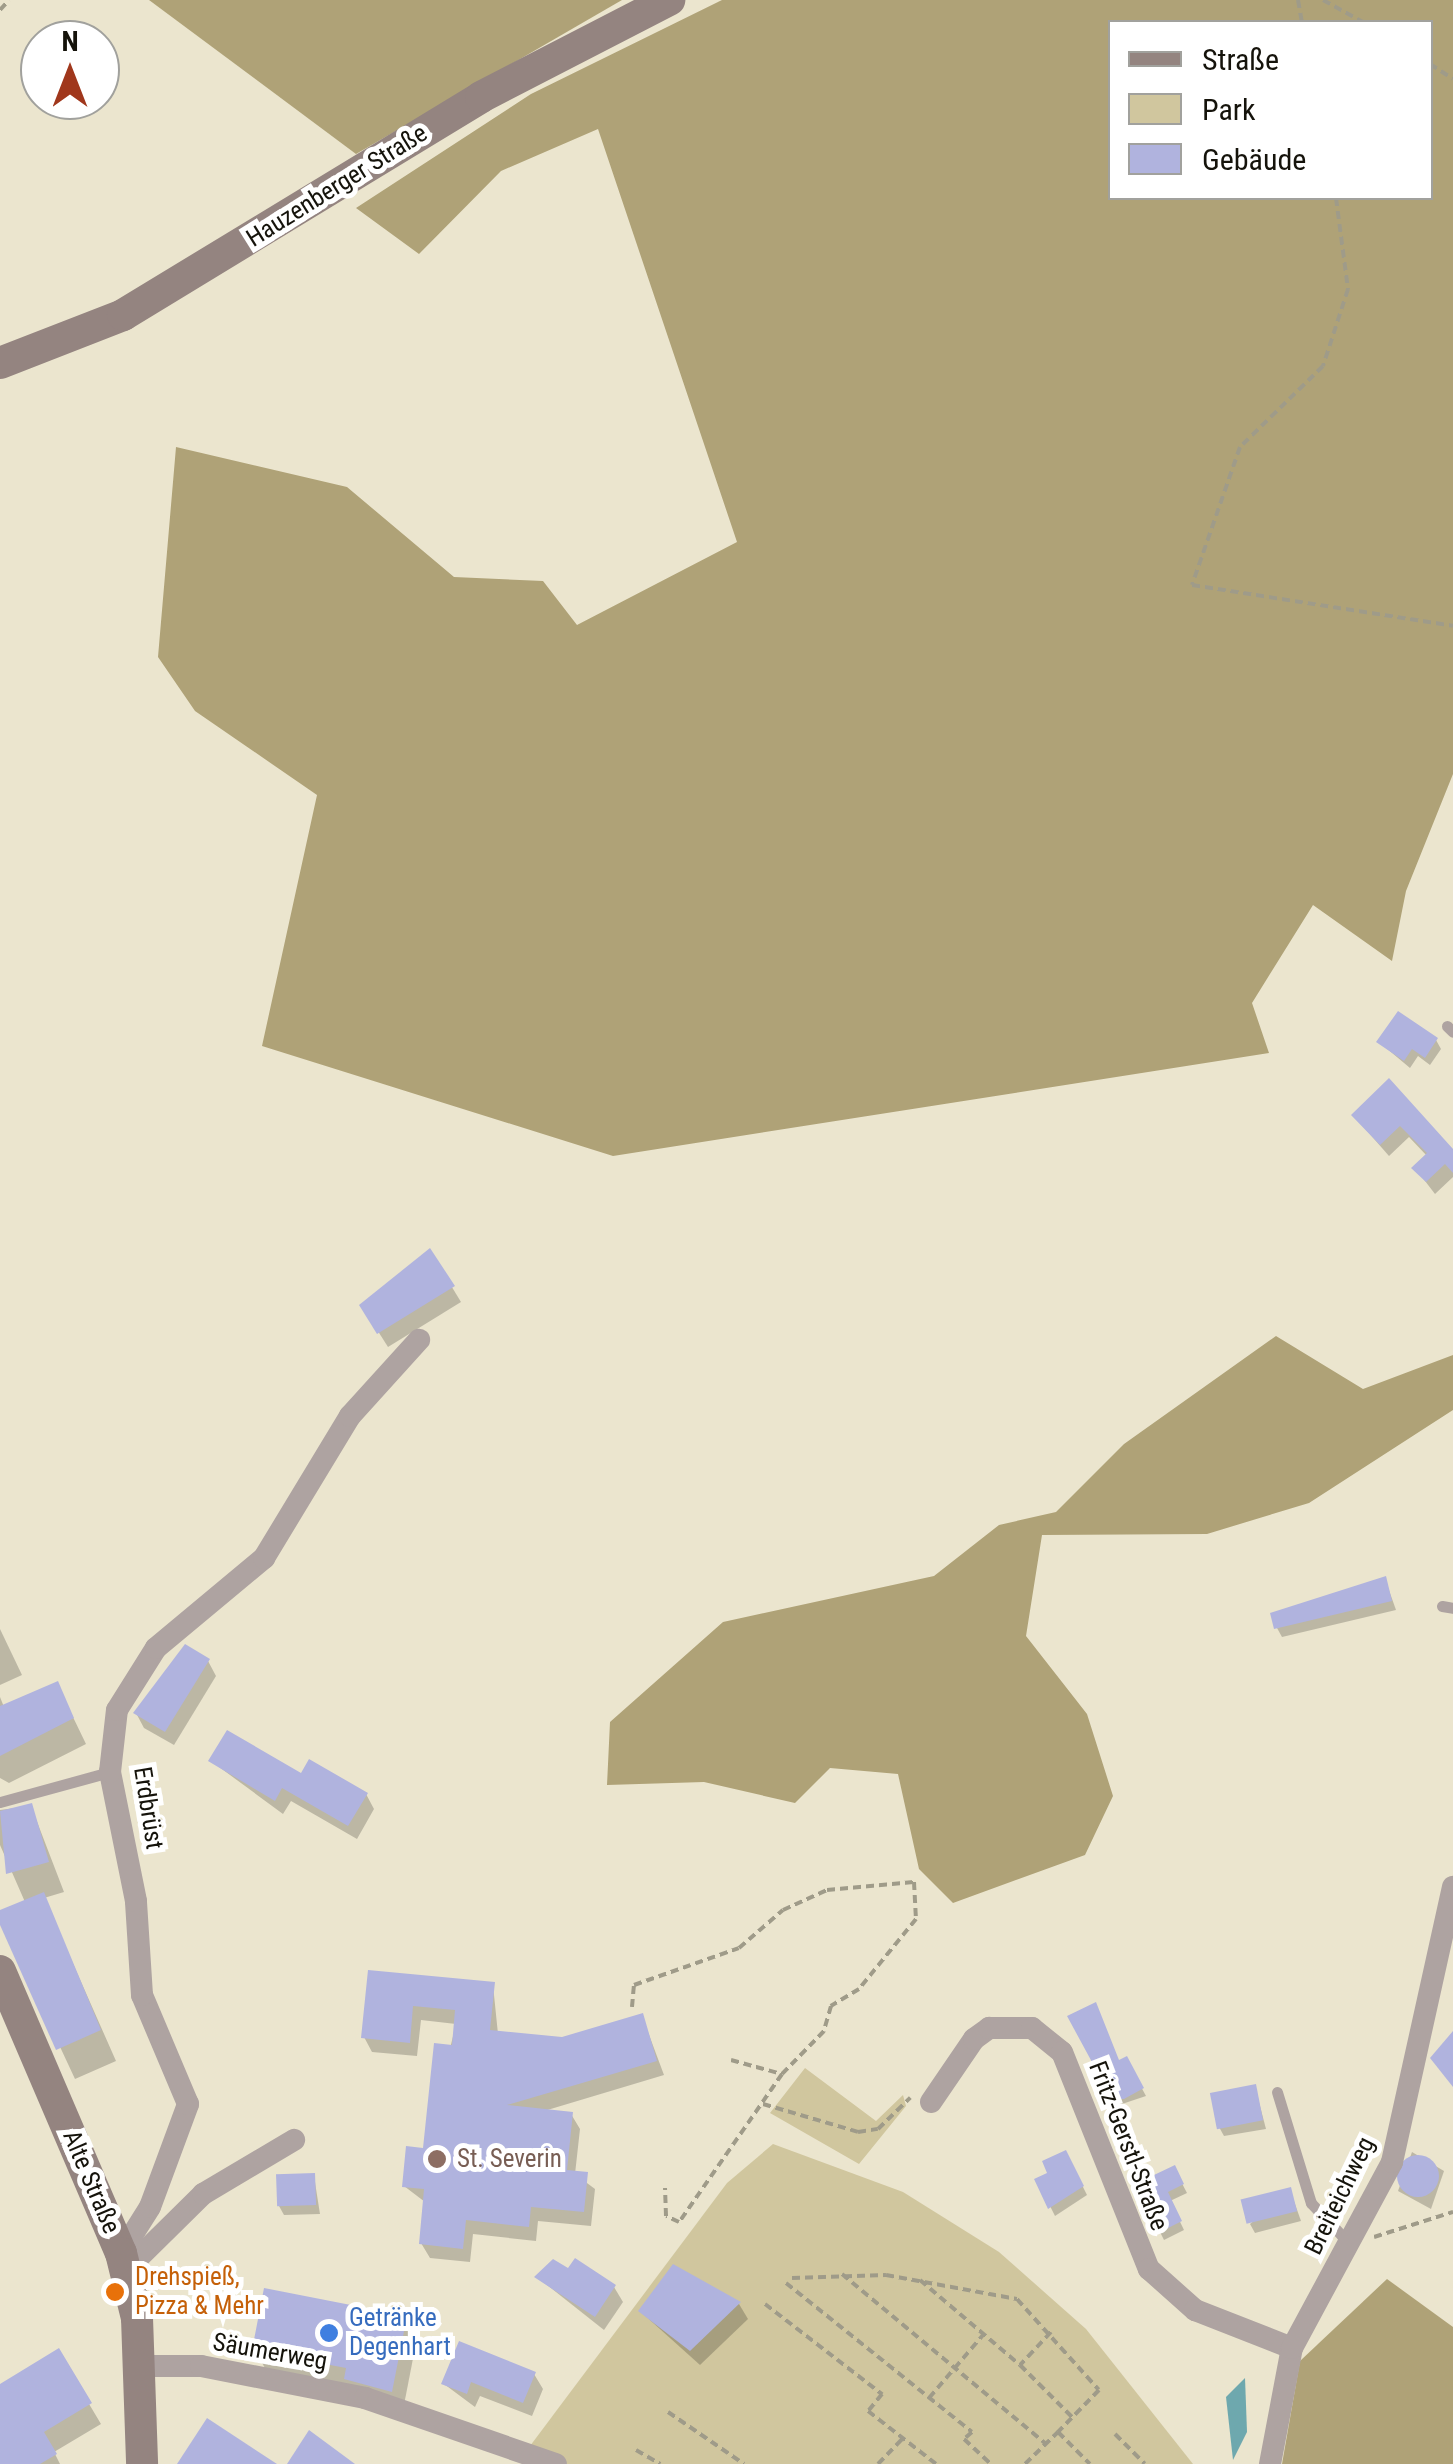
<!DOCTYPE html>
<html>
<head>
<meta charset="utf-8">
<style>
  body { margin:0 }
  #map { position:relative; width:1453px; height:2464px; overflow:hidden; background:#ebe5ce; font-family:"Roboto Condensed",sans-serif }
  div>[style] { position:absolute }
  .green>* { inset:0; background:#d0c69e }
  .forest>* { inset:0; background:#afa277 }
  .water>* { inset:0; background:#6ea8ae }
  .shadow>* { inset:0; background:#0003 }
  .building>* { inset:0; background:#b0b3de; transform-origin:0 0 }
  .round { border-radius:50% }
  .path>* { height:4px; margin-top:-2px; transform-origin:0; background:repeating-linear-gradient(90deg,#9f9b89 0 8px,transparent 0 13px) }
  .lane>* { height:11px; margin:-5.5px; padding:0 5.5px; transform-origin:5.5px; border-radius:5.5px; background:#aea3a1 }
  .street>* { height:22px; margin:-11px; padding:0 11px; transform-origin:11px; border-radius:11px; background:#aea3a1 }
  .secondary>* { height:32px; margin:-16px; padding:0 16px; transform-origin:16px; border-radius:16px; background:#948480 }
  .dots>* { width:28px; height:28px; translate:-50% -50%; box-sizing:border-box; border:5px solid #fff; border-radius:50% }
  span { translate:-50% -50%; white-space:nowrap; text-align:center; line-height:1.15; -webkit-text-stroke:10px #fff; paint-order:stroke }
  .street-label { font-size:25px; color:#15130b }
  .education-label { font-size:25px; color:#785e54 }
  .left { translate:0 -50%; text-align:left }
  .food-label { font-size:25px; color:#c56008 }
  .shop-label { font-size:25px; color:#366cbe }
  .legend { position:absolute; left:1108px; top:20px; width:325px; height:180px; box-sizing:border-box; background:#fff; border:2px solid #a1a19d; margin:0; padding:12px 18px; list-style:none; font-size:30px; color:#15130b }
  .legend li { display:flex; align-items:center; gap:20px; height:50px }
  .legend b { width:50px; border:2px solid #a1a19d }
  .north { position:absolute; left:20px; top:20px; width:100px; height:100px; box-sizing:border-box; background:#fff; border:2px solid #a1a19d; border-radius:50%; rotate:0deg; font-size:28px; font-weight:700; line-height:40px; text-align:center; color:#15130b }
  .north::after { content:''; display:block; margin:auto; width:35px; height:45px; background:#a0371c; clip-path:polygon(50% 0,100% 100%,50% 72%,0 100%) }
</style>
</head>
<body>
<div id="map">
  <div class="green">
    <div style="clip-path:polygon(805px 2068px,876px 2121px,903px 2095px,906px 2106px,859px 2164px,770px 2113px)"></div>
    <div style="clip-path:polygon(773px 2144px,903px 2192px,999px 2252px,1086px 2329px,1193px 2464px,565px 2464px,527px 2450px,727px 2183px)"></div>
  </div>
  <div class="forest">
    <div style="clip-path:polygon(149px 0,622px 0,356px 154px)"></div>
    <div style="clip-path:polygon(evenodd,722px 0,1453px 0,1453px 774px,1406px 891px,1392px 961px,1313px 905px,1252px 1003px,1269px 1053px,613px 1156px,262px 1046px,317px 795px,195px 711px,158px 657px,176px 447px,347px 487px,454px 577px,543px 581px,577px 625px,737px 542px,598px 129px,501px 171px,419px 254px,356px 208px,531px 94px,722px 0,1430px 22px,1430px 198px,1110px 198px,1110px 22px,1430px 22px)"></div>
    <div style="clip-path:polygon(1276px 1336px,1363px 1389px,1453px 1355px,1453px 1410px,1309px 1503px,1207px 1534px,1042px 1535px,1026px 1636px,1087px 1714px,1113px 1796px,1085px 1855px,953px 1903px,919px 1869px,898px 1774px,830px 1768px,795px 1803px,704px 1782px,607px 1785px,610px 1722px,723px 1622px,934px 1576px,999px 1525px,1056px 1512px,1124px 1444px)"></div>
    <div style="clip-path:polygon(1387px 2279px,1453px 2327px,1453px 2464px,1282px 2464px,1300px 2361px)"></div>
  </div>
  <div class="water">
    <div style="clip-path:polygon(1245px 2378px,1247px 2432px,1233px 2460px,1226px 2397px)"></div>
  </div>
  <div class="shadow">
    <div style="clip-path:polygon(1436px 1040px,1441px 1049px,1430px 1065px,1418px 1056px,1410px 1068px,1379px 1042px)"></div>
    <div style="clip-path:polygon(1389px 1082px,1453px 1152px,1453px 1177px,1435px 1194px,1415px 1168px,1427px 1156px,1409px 1137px,1389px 1156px,1354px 1116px)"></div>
    <div style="clip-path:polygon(430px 1251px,461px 1302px,388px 1347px,362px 1306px)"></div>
    <div style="clip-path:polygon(1385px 1579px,1396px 1610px,1282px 1637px,1277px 1628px)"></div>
    <div style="clip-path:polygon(0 1629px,22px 1675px,0 1685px)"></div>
    <div style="clip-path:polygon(208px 1661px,216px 1676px,174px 1745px,144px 1728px,136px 1713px)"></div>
    <div style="clip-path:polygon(57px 1684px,86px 1744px,9px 1783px,0 1778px,0 1697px,4px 1707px)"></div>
    <div style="clip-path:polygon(211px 1761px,366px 1794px,374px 1809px,357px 1839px,291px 1801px,283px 1814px)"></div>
    <div style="clip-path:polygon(31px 1806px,64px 1892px,44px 1898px,116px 2061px,75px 2079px,0 1918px,25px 1902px,0 1845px,0 1810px)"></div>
    <div style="clip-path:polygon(370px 1972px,493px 1985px,498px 2034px,562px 2040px,642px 2016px,664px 2075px,544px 2111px,571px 2114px,580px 2129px,575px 2174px,595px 2189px,591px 2226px,538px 2221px,536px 2241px,473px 2234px,470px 2262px,430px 2258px,421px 2243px,425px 2202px,404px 2186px,425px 2151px,456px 2024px,421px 2020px,417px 2056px,372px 2052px,364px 2037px)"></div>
    <div style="clip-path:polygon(1071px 2017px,1119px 2063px,1126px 2059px,1146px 2096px,1119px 2105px)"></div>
    <div style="clip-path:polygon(1255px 2087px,1266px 2129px,1224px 2136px,1219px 2127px)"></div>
    <div style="clip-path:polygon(1412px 2152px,1444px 2171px,1431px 2209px,1398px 2191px)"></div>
    <div style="clip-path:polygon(1070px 2161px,1087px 2195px,1055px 2216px,1037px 2180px)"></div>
    <div style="clip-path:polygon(1174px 2168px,1187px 2193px,1170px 2201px,1184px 2230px,1164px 2240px,1137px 2186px)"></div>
    <div style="clip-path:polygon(314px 2176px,320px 2214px,284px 2215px,279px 2206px)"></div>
    <div style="clip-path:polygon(1290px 2190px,1301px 2221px,1255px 2233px,1250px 2224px)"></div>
    <div style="clip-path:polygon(569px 2272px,614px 2287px,623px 2302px,604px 2330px,537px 2277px)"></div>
    <div style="clip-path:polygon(739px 2304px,748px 2319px,700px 2365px,641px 2312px)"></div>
    <div style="clip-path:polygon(405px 2318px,417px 2338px,403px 2410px,266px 2370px,255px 2350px)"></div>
    <div style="clip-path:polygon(58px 2352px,101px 2424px,54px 2452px,60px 2464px,0 2464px,0 2387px)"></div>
    <div style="clip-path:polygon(534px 2374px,543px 2389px,532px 2416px,480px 2396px,475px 2407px,444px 2384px)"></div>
  </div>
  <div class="building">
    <div style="clip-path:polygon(1398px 1011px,1438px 1038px,1425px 1058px,1412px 1049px,1404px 1061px,1376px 1042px)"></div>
    <div style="clip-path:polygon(1389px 1078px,1453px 1149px,1453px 1173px,1445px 1164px,1426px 1182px,1411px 1168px,1427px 1153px,1400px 1126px,1380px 1145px,1351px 1115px)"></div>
    <div style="clip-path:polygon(430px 1248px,455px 1286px,377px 1334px,359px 1305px)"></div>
    <div style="clip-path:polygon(1386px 1576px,1392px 1601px,1274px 1629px,1270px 1613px)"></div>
    <div style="clip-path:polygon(185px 1644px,210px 1659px,165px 1732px,133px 1713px)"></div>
    <div style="clip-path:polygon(58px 1681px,74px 1718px,0 1756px,0 1706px)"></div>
    <div style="clip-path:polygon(227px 1730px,301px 1773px,309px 1759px,368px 1793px,348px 1826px,282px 1788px,275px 1801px,208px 1761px)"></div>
    <div style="clip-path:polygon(32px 1803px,49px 1862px,6px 1874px,0 1811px)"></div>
    <div style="clip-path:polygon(44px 1892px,101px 2030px,56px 2050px,0 1925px,0 1910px)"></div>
    <div style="clip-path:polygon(368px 1970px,495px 1982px,490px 2030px,562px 2037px,643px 2013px,657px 2061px,507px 2105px,573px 2112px,567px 2170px,588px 2172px,584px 2212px,531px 2207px,529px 2227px,466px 2220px,463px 2249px,419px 2244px,424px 2189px,402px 2187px,406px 2146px,423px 2148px,434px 2043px,452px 2045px,455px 2010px,413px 2006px,410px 2043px,361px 2038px)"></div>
    <div style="clip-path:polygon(1096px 2002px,1119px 2060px,1127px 2056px,1144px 2088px,1124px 2099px,1112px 2099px,1067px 2016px)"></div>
    <div style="clip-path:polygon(1453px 2031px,1453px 2087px,1430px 2058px)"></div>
    <div style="left:1256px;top:2084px;width:37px;height:47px;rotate:79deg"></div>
    <div style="clip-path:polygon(1066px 2150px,1084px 2186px,1048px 2209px,1034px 2179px,1047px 2173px,1042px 2161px)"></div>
    <div class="round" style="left:1397px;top:2155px;width:42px;height:42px"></div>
    <div style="clip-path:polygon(1175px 2165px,1184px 2184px,1168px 2192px,1182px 2221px,1158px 2233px,1133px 2185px)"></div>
    <div style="left:315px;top:2173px;width:32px;height:39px;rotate:88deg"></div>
    <div style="left:1291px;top:2187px;width:25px;height:52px;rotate:76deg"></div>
    <div style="clip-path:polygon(575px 2258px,616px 2285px,595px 2317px,534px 2277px,553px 2259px,568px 2268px)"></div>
    <div style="clip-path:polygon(673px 2264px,741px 2302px,690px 2351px,638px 2311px)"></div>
    <div style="clip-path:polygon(264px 2288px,407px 2316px,392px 2392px,344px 2379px,346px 2368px,252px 2350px)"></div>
    <div style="clip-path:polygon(459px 2341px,536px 2372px,523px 2403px,471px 2382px,467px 2394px,441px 2384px)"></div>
    <div style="clip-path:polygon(59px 2348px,92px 2403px,44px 2432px,57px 2454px,40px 2464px,0 2464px,0 2384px)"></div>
    <div style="clip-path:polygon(207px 2418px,277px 2464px,177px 2464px)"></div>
    <div style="clip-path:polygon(309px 2430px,355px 2464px,287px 2464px)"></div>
  </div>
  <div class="path">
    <div style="left:1298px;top:0;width:22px;rotate:80deg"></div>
    <div style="left:1323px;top:0;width:46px;rotate:28.8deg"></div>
    <div style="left:0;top:10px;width:13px;rotate:-48deg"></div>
    <div style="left:1430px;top:64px;width:27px;rotate:33deg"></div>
    <div style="left:1336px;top:198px;width:92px;rotate:82.5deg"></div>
    <div style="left:1348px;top:289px;width:81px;rotate:108deg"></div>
    <div style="left:1323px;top:366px;width:116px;rotate:135.7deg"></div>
    <div style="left:1240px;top:447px;width:146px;rotate:109.2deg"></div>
    <div style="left:1192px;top:585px;width:264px;rotate:8.9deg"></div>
    <div style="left:632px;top:2007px;width:22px;rotate:-85deg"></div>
    <div style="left:634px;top:1985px;width:111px;rotate:-19.4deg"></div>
    <div style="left:739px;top:1948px;width:58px;rotate:-40.8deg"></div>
    <div style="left:783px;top:1910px;width:48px;rotate:-24.4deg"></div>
    <div style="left:827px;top:1890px;width:87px;rotate:-5.3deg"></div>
    <div style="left:914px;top:1882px;width:37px;rotate:87deg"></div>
    <div style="left:916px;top:1919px;width:90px;rotate:129.2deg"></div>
    <div style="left:859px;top:1989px;width:33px;rotate:149deg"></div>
    <div style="left:831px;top:2006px;width:26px;rotate:106deg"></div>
    <div style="left:824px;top:2031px;width:60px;rotate:134.3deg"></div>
    <div style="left:782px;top:2074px;width:180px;rotate:124.8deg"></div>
    <div style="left:679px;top:2222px;width:14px;rotate:-155deg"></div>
    <div style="left:666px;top:2216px;width:28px;rotate:-92deg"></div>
    <div style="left:731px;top:2060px;width:53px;rotate:15.4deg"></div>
    <div style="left:763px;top:2104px;width:99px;rotate:16.4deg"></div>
    <div style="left:858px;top:2132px;width:20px;rotate:-9deg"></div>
    <div style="left:878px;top:2129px;width:45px;rotate:-44.1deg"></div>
    <div style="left:1374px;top:2237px;width:83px;rotate:-17.6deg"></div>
    <div style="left:842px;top:2274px;width:266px;rotate:39.8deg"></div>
    <div style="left:792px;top:2278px;width:94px;rotate:-1.8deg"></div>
    <div style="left:886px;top:2275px;width:133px;rotate:10.4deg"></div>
    <div style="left:1017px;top:2299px;width:122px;rotate:48deg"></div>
    <div style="left:1099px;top:2390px;width:59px;rotate:134.3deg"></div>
    <div style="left:1058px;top:2432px;width:45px;rotate:45deg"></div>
    <div style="left:920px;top:2280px;width:131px;rotate:40.4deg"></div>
    <div style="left:786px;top:2283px;width:238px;rotate:38.7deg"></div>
    <div style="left:972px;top:2432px;width:11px;rotate:139deg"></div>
    <div style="left:964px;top:2439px;width:37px;rotate:43deg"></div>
    <div style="left:765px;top:2304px;width:148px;rotate:37.6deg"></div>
    <div style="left:882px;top:2394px;width:22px;rotate:129deg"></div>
    <div style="left:868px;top:2411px;width:86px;rotate:37.9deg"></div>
    <div style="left:1051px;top:2332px;width:45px;rotate:133.2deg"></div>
    <div style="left:1020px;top:2365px;width:75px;rotate:45deg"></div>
    <div style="left:929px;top:2398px;width:83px;rotate:-49.4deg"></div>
    <div style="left:668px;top:2412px;width:92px;rotate:34.4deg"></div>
    <div style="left:1115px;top:2434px;width:42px;rotate:45deg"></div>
    <div style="left:636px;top:2450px;width:28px;rotate:30deg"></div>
    <div style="left:878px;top:2464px;width:35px;rotate:-46deg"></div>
    <div style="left:1025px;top:2464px;width:46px;rotate:-44.1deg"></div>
  </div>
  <div class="lane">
    <div style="left:1447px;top:1026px;width:8px;rotate:45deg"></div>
    <div style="left:1442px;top:1606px;width:11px;rotate:10deg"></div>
    <div style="left:0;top:1802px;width:114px;rotate:-15.3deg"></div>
    <div style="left:1277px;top:2092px;width:116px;rotate:73deg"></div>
    <div style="left:1311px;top:2203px;width:54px;rotate:46.5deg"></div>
  </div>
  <div class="street">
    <div style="left:931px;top:2102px;width:76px;rotate:-55.7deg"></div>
    <div style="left:974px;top:2039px;width:19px;rotate:-36deg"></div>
    <div style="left:989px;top:2028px;width:43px"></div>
    <div style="left:1032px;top:2028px;width:38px;rotate:39deg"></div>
    <div style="left:1062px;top:2052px;width:234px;rotate:68.2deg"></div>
    <div style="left:1149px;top:2269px;width:62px;rotate:41.7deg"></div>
    <div style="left:1195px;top:2310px;width:104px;rotate:21.4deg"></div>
    <div style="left:121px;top:2253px;width:54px;rotate:-57.8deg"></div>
    <div style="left:150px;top:2207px;width:110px;rotate:-69.7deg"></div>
    <div style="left:188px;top:2104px;width:118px;rotate:-112.9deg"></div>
    <div style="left:142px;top:1995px;width:94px;rotate:-93.7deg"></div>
    <div style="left:136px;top:1901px;width:132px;rotate:-101.4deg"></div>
    <div style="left:110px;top:1772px;width:62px;rotate:-83.6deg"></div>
    <div style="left:117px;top:1710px;width:73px;rotate:-57.8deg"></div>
    <div style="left:156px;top:1648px;width:141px;rotate:-39.8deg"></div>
    <div style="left:264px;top:1558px;width:166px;rotate:-58.8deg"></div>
    <div style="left:350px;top:1416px;width:103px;rotate:-47.8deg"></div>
    <div style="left:125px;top:2271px;width:110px;rotate:-44.6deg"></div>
    <div style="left:203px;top:2194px;width:106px;rotate:-30.7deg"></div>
    <div style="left:141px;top:2366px;width:60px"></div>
    <div style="left:201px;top:2366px;width:167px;rotate:11deg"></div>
    <div style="left:365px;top:2398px;width:202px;rotate:19.1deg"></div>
    <div style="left:1270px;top:2464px;width:118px;rotate:-79.3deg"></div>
    <div style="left:1292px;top:2348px;width:211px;rotate:-61.7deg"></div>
    <div style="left:1392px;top:2162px;width:282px;rotate:-77.5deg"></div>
  </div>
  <div class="secondary">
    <div style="left:0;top:363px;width:132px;rotate:-21.3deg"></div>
    <div style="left:123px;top:315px;width:419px;rotate:-31.3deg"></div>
    <div style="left:481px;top:97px;width:212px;rotate:-27.3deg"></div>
    <div style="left:0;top:1971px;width:307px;rotate:66.8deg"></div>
    <div style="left:121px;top:2253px;width:67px;rotate:76.2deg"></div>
    <div style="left:137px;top:2318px;width:146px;rotate:88deg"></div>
  </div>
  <div class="dots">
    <div style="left:437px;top:2159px;background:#8d6e63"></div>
    <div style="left:115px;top:2292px;background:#e8710a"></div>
    <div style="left:329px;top:2333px;background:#3f7fe0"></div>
  </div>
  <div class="street-label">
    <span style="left:337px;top:186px;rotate:-32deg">Hauzenberger Straße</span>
    <span style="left:148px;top:1808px;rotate:81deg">Erdbrüst</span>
    <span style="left:1128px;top:2146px;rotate:69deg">Fritz-Gerstl-Straße</span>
    <span style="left:91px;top:2182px;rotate:67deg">Alte Straße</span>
    <span style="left:1340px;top:2196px;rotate:-64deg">Breiteichweg</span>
    <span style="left:270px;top:2352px;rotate:10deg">Säumerweg</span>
  </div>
  <div class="education-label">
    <span class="left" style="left:457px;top:2159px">St. Severin</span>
  </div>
  <div class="food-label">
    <span class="left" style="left:135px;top:2292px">Drehspieß,<br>Pizza &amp; Mehr</span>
  </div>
  <div class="shop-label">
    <span class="left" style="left:349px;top:2333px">Getränke<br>Degenhart</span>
  </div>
  <ul class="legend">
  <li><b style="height:12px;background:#948480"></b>Straße</li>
  <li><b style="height:28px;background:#d0c69e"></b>Park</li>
  <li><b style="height:28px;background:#b0b3de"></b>Gebäude</li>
  </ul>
  <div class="north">N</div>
</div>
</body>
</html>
